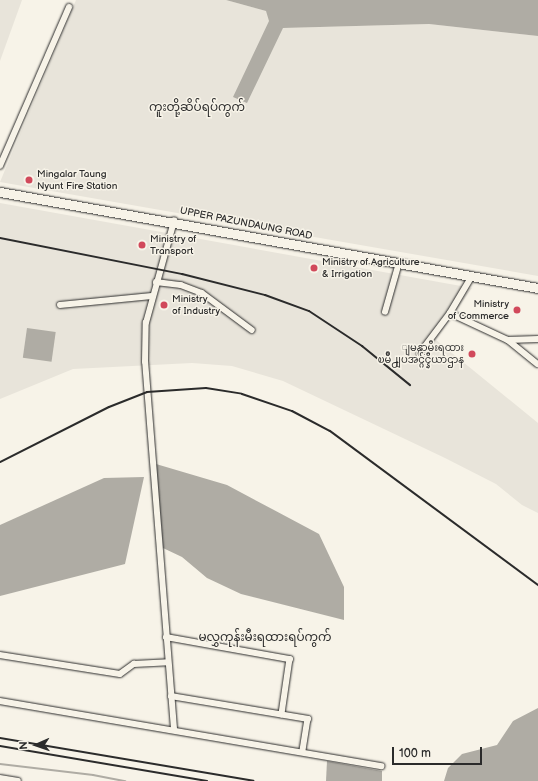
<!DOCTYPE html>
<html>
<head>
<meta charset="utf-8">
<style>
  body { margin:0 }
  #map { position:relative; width:538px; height:781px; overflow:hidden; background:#f7f3e8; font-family:"Balsamiq Sans","Noto Sans Myanmar",sans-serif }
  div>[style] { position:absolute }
  .built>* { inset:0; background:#e8e4da }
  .water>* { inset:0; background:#afaca4; transform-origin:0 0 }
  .stream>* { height:2px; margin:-1px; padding:0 1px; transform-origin:1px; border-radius:1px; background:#afaca4 }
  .roads { filter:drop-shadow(0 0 1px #2b2b2b) drop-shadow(0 0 1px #2b2b2b) }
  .minor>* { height:5.5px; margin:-2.75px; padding:0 2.75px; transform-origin:2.75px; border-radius:2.75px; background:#f7f3e8 }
  .primary>* { height:9px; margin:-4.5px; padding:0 4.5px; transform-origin:4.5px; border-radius:4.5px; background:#f7f3e8 }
  .rail>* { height:2px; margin:-1px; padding:0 1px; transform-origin:1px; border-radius:1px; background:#2b2b2b }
  .dots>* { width:11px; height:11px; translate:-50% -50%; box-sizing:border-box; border:2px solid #f7f3e8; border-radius:50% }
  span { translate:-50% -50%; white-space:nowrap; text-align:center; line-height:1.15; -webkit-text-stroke:3px #f7f3e8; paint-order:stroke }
  .poi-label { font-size:10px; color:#2b2b2b }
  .left { translate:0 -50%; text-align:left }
  .right { translate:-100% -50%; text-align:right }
  .street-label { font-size:10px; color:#2b2b2b }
  .quarter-label { font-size:12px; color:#2b2b2b }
  .north { position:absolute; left:16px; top:725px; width:40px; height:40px; -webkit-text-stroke:3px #f7f3e8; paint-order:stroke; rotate:268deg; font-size:11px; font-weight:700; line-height:16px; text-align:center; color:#2b2b2b }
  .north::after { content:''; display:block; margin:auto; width:14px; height:18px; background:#2b2b2b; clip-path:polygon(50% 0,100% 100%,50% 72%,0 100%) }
  .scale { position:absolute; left:392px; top:747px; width:90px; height:18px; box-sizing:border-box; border:2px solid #2b2b2b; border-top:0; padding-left:5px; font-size:12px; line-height:14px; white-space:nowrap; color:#2b2b2b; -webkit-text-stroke:3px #f7f3e8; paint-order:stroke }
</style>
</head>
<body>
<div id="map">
  <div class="built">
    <div style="clip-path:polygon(0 0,22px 0,0 61px)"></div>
    <div style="clip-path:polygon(76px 0,226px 0,266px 11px,283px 28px,429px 24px,538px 36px,538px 276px,0 182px)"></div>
    <div style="clip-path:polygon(0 203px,472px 288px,436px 340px,538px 423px,538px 513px,522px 505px,496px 484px,445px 458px,283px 381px,232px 366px,192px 363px,73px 369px,0 399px)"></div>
  </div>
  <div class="water">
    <div style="clip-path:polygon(226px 0,538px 0,538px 36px,429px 24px,283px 28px,247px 103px,233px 97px,269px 21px,266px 11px)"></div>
    <div style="left:27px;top:328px;width:29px;height:30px;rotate:8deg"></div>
    <div style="clip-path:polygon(156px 464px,227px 485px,319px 534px,344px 587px,344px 620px,241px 594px,207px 578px,182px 557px,163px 548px)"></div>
    <div style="clip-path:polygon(144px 477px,125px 564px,0 596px,0 525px,104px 478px)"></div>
    <div style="clip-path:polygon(538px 708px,538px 781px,444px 781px,448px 768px,462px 754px,497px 745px,513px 721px)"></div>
    <div style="clip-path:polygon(327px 761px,382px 771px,382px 781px,326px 781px)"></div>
  </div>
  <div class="stream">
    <div style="left:0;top:764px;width:94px;rotate:6.7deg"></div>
    <div style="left:93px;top:775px;width:33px;rotate:11deg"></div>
  </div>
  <div class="roads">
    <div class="minor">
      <div style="left:0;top:166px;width:173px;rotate:-66.5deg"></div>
      <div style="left:156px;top:282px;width:25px;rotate:7deg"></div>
      <div style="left:181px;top:285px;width:22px;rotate:21deg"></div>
      <div style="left:202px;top:293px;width:62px;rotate:36.5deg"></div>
      <div style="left:60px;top:305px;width:92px;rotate:-5.6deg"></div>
      <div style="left:385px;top:312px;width:51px;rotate:-74.1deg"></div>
      <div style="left:450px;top:313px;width:64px;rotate:25deg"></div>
      <div style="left:508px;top:340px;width:38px;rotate:39deg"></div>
      <div style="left:508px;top:340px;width:30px;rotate:-2deg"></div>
      <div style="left:420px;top:359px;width:6px;rotate:-90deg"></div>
      <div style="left:420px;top:353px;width:50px;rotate:-53.1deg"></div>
      <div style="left:450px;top:313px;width:43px;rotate:-59.3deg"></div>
      <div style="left:166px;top:637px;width:126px;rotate:10.1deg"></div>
      <div style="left:290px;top:659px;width:56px;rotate:98.3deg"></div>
      <div style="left:0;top:655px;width:121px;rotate:9deg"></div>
      <div style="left:120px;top:674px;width:17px;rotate:-36deg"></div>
      <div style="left:134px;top:664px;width:34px;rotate:-3deg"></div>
      <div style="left:171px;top:696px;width:139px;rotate:9.5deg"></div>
      <div style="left:308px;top:719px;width:33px;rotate:99deg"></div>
      <div style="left:0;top:701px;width:387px;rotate:9.7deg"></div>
      <div style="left:174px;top:729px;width:368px;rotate:-94.5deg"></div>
      <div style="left:145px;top:362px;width:39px;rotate:-89deg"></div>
      <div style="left:146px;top:323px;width:106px;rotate:-74.6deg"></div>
      <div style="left:0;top:778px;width:18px;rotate:9deg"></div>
    </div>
    <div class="primary">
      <div style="left:0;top:192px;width:546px;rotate:10.12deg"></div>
    </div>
  </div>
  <div class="rail">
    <div style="left:0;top:238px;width:186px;rotate:11.2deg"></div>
    <div style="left:182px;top:274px;width:86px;rotate:14.2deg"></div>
    <div style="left:265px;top:295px;width:47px;rotate:20deg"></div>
    <div style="left:309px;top:311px;width:64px;rotate:33.4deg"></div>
    <div style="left:362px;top:346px;width:62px;rotate:39.1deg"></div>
    <div style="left:0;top:462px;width:122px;rotate:-26.8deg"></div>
    <div style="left:109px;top:407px;width:41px;rotate:-21.5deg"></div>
    <div style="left:147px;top:392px;width:59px;rotate:-3.9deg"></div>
    <div style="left:206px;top:388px;width:36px;rotate:9deg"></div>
    <div style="left:242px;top:394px;width:53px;rotate:18.8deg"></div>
    <div style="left:292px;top:411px;width:43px;rotate:27.8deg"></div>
    <div style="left:330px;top:431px;width:259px;rotate:36.5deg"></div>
    <div style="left:0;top:738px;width:257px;rotate:9.6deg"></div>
    <div style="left:0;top:746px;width:210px;rotate:9.6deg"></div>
  </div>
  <div class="dots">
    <div style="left:29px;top:180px;background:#d1495b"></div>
    <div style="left:142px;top:245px;background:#d1495b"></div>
    <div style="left:314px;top:268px;background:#d1495b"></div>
    <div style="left:164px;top:305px;background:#d1495b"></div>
    <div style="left:517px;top:310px;background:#d1495b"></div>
    <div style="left:472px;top:354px;background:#d1495b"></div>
  </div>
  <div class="poi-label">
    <span class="left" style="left:37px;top:180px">Mingalar Taung<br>Nyunt Fire Station</span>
    <span class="left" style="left:150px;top:245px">Ministry of<br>Transport</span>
    <span class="left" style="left:322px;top:268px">Ministry of Agriculture<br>&amp; Irrigation</span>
    <span class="left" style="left:172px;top:305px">Ministry<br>of Industry</span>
    <span class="right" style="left:509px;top:310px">Ministry<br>of Commerce</span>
    <span class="right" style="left:464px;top:354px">ျမန္မာ့မီးရထား<br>ၿမိဳ႕ျပအင္ဂ်င္နီယာဌာန</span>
  </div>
  <div class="street-label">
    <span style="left:246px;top:224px;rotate:11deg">UPPER PAZUNDAUNG ROAD</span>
  </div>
  <div class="quarter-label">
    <span style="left:197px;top:108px">ကူးတို့ဆိပ်ရပ်ကွက်</span>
    <span style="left:265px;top:638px">မလွှကုန်းမီးရထားရပ်ကွက်</span>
  </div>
  <div class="north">N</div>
  <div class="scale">100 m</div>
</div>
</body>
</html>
